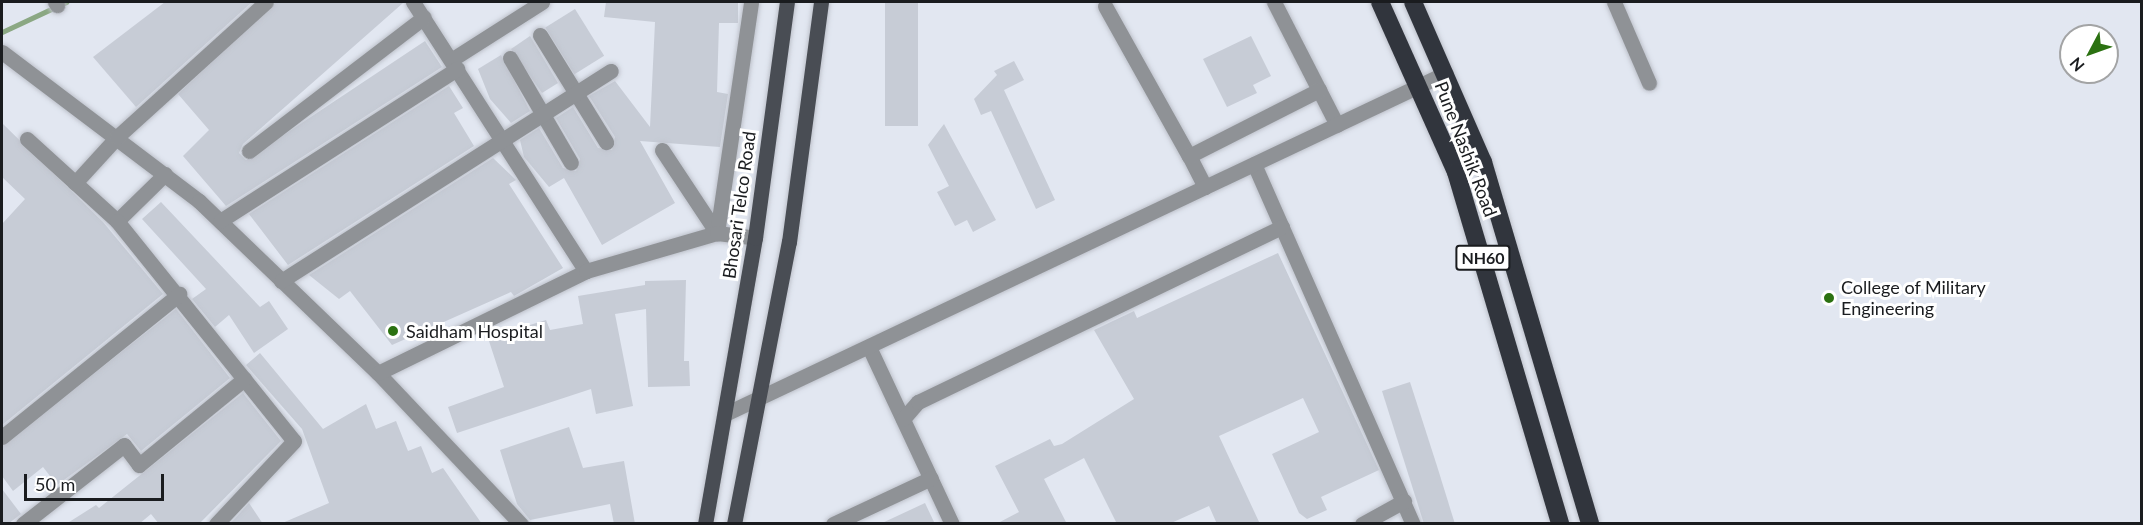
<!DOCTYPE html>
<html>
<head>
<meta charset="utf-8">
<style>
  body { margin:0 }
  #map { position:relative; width:2143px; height:525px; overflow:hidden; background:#e2e7f1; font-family:Lato,sans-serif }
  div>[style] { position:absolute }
  .stream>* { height:5px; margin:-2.5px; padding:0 2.5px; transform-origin:2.5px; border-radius:2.5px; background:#8ba883 }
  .building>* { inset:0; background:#c7ccd6; transform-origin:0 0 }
  .roads { filter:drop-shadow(0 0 2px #bec2cb) drop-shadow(0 0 2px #bec2cb) }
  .minor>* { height:15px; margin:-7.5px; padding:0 7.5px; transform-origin:7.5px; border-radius:7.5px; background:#8f9296 }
  .major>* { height:15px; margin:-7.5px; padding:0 7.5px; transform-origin:7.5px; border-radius:7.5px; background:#494d54 }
  .highway>* { height:18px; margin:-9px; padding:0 9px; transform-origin:9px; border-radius:9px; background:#31353d }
  .dots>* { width:16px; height:16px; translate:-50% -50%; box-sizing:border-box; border:3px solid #fff; border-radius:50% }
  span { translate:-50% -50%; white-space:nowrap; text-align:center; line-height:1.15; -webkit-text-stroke:6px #fff; paint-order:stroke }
  .shield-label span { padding:2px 4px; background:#fff; border:2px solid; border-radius:4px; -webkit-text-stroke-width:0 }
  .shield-label { font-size:16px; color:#1a1c1f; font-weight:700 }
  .street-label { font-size:18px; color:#1a1c1f }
  .poi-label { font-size:18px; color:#1a1c1f }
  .left { translate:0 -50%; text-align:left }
  .frame { position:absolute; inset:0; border:3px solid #1a1c1f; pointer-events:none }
  .north { position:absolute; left:2059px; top:24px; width:60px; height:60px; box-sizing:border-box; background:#fff; border:2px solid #a3a4a5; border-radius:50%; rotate:229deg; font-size:16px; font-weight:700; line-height:24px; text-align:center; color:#1a1c1f }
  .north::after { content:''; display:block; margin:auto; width:21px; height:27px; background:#2b7111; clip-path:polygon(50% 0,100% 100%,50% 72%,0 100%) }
  .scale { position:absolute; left:24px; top:474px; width:140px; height:27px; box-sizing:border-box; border:3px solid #1a1c1f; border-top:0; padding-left:8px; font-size:18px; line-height:21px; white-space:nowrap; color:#1a1c1f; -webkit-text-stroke:4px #fff; paint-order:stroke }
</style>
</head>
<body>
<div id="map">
  <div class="stream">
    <div style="left:2px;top:32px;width:71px;rotate:-25.1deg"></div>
  </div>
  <div class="building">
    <div style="clip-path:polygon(165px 2px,252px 2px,136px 107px,93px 57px)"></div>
    <div style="clip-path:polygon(276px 2px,403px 3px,243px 144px,239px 153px,246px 160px,425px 41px,442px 67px,226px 206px,183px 156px,209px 130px,178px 94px)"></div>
    <div style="clip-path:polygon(606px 2px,738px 2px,738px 23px,719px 23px,717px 92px,728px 94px,720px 147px,640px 141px,675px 203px,602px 245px,564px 178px,549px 187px,524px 157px,520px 140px,539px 128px,563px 168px,576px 171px,580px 159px,556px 118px,573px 107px,598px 148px,612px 150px,615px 137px,589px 96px,615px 81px,650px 127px,655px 22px,604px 17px)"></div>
    <div style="left:885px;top:2px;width:33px;height:124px"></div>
    <div style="left:575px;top:9px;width:55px;height:35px;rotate:58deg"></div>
    <div style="clip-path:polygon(530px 36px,558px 83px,542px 93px,511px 49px)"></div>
    <div style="clip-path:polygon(1251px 36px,1271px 76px,1253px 85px,1257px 93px,1227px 107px,1203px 59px)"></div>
    <div style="clip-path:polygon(501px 55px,530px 111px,511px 123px,490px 99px,478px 69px)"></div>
    <div style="clip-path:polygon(1014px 61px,1024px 80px,1004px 90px,1055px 200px,1036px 209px,991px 111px,981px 115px,974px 99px,997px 75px,994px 71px)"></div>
    <div style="clip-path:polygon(449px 86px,463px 108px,454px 113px,474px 146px,288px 265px,249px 214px)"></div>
    <div style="clip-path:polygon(2px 123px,103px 222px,163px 294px,2px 425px,2px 224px,25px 199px,2px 177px)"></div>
    <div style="clip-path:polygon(944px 124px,996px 220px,973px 232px,967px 220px,955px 226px,937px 192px,949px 186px,928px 145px)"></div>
    <div style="clip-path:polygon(493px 158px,516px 180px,509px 184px,563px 268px,514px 296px,511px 292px,392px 345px,350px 291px,339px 299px,309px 275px)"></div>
    <div style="clip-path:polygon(161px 202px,260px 307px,269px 301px,288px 329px,254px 353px,229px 315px,215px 327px,192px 299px,206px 289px,142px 219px)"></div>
    <div style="clip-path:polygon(1278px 253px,1379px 470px,1321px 497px,1327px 510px,1307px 519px,1299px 513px,1272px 454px,1319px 432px,1303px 398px,1219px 436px,1260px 524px,1217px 524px,1209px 506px,1169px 524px,1117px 524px,1084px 458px,1044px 479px,1067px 524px,996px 524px,1019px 512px,995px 466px,1050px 439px,1054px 446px,1062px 444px,1134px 399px,1094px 330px,1134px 311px,1137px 318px)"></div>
    <div style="clip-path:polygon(686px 280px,684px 361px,689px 361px,690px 386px,648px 387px,646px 309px,615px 314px,633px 406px,596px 414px,591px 389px,457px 433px,448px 407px,504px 387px,488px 338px,546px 320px,550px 330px,583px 324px,578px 296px,645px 285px,645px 281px)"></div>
    <div style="clip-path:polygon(176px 309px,230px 378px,141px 451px,127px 434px,57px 485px,43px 467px,13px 491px,2px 476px,2px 446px)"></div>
    <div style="clip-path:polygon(260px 353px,323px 429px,366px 404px,376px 429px,396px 421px,408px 451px,421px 446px,432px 473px,443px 468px,482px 524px,280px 524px,329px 503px,302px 429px,246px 365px)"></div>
    <div style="clip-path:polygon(1410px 382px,1437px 466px,1455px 524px,1424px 524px,1382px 391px)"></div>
    <div style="clip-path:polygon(243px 393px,281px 441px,199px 524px,159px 524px,151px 514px,139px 524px,66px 524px,96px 505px,99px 508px)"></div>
    <div style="clip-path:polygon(569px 427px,583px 468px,624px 461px,635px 524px,614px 524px,610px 504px,530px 520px,517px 504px,500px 450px)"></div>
    <div style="clip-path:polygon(2px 489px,21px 514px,8px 524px,2px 524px)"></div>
    <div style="clip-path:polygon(249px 503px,263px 524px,230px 524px)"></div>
    <div style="clip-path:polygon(925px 503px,935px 524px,880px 524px)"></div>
  </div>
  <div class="roads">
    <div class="minor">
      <div style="left:55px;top:2px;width:4px;rotate:56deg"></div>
      <div style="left:413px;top:2px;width:320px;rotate:57.3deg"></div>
      <div style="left:1274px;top:2px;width:138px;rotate:62.9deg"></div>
      <div style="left:1614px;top:2px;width:88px;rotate:66.6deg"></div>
      <div style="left:1105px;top:6px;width:172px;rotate:60.8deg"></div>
      <div style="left:540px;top:35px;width:126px;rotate:58.3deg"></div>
      <div style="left:2px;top:52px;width:247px;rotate:37.1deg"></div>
      <div style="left:199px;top:201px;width:248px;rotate:43.9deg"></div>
      <div style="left:378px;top:373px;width:208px;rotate:46.6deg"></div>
      <div style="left:510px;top:58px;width:121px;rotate:59.8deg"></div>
      <div style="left:451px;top:60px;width:108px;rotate:-32.5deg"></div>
      <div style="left:27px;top:139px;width:122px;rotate:42.3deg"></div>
      <div style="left:662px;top:150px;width:100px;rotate:56.5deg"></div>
      <div style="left:249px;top:151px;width:220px;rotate:-37.4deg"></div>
      <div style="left:1254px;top:164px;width:394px;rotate:66.2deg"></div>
      <div style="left:165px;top:174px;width:67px;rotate:135.6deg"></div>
      <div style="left:117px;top:221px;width:282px;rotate:51.2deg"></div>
      <div style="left:294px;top:441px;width:114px;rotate:133.2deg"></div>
      <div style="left:75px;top:183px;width:62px;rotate:-47.6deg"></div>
      <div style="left:117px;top:137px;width:201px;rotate:-42.2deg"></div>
      <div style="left:1205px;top:187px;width:35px;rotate:-117deg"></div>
      <div style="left:1189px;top:156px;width:146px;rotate:-26.9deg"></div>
      <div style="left:220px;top:221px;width:282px;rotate:-32.7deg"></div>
      <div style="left:717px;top:233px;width:233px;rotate:-81.6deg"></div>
      <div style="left:281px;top:281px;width:391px;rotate:-32.5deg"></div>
      <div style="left:869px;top:347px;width:195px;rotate:64.9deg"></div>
      <div style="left:378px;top:373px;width:232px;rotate:-26.1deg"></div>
      <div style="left:586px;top:271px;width:136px;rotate:-16.2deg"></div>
      <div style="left:717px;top:233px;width:38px;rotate:7deg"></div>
      <div style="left:727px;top:413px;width:795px;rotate:-25.31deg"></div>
      <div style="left:903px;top:419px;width:23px;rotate:-49deg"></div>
      <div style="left:918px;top:402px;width:404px;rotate:-25.7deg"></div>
      <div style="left:2px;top:437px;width:228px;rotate:-38.9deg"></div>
      <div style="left:23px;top:524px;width:128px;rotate:-38deg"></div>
      <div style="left:124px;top:445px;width:25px;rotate:53deg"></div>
      <div style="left:139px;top:465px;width:136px;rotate:-39.3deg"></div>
      <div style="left:833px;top:524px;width:108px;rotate:-25.1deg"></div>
      <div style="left:1362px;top:524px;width:48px;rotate:-28.7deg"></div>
    </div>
    <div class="major">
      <div style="left:705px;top:524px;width:290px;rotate:-80.1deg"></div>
      <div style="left:755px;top:238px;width:238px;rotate:-82.3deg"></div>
      <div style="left:734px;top:524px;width:287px;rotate:-79deg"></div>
      <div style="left:789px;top:242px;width:242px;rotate:-82.4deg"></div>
    </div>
    <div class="highway">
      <div style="left:1380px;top:2px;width:186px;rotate:65.9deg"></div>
      <div style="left:1456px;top:172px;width:367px;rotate:73.5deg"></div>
      <div style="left:1413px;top:2px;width:175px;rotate:66.4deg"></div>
      <div style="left:1483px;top:162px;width:377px;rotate:73.5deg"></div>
    </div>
  </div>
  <div class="dots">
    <div style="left:1829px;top:298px;background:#2b7111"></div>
    <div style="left:393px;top:331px;background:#2b7111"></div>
  </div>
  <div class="shield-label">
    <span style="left:1483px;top:258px">NH60</span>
  </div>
  <div class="street-label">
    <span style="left:1466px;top:149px;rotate:69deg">Pune Nashik Road</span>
    <span style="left:739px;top:205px;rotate:-82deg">Bhosari Telco Road</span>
  </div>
  <div class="poi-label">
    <span class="left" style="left:1841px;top:298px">College of Military<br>Engineering</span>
    <span class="left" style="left:406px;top:331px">Saidham Hospital</span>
  </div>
  <div class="frame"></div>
  <div class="north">N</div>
  <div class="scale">50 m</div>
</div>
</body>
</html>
